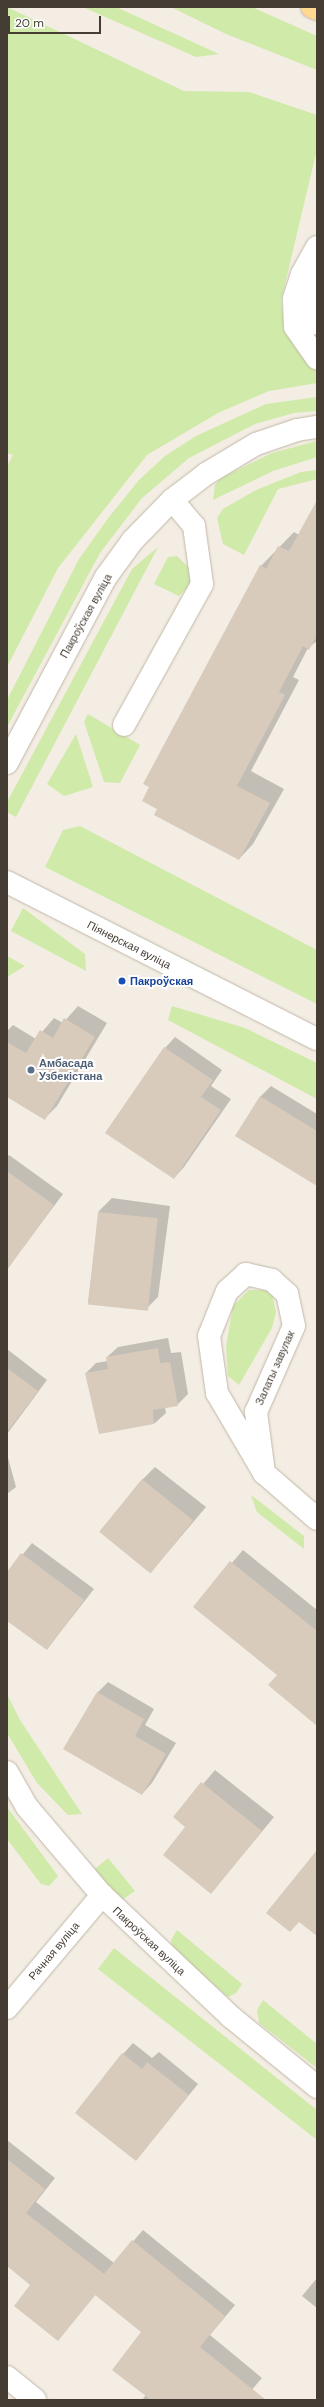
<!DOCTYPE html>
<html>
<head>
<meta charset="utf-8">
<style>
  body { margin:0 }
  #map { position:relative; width:324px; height:2407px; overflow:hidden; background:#f3ede3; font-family:"DM Sans",sans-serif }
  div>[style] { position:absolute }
  .green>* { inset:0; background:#d0eaa9 }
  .shadow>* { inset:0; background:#0003 }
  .building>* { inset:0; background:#d8cbbb; transform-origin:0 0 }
  .roads { filter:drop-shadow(0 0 1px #c1b7a8) drop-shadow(0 0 1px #c1b7a8) }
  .minor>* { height:22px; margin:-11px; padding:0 11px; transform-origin:11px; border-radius:11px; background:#fff }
  .major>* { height:22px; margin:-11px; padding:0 11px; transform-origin:11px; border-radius:11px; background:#ffd990 }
  .dots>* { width:11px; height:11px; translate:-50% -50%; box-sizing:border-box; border:2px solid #fff; border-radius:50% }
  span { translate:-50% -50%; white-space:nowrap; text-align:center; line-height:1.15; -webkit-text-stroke:4px #fff; paint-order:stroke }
  .street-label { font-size:11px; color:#453d33 }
  .transit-label { font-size:11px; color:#164399; font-weight:700 }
  .left { translate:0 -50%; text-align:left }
  .service-label { font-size:11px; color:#4e5e75; font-weight:700 }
  .frame { position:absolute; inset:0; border:8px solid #453d33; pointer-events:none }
  .scale { position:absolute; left:8px; top:16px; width:93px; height:18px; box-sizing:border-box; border:2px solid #453d33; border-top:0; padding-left:5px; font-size:12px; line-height:14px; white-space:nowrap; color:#453d33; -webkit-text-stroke:3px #fff; paint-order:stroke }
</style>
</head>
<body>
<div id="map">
  <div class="green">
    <div style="clip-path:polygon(7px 7px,184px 91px,249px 92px,317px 115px,317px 149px,281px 301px,284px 322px,294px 343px,317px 365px,317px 383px,269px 391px,218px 413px,147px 455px,58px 568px,7px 667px,7px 466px,13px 455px,7px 453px)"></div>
    <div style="clip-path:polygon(116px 7px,219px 54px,196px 57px,85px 8px)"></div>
    <div style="clip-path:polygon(171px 7px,252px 7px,317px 36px,317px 70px,226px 34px)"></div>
    <div style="clip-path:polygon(317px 397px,317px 411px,294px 413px,255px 424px,189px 458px,142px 498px,100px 553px,7px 727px,7px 700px,79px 559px,109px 517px,139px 480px,165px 456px,196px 436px,266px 404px)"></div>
    <div style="clip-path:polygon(317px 441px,317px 457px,273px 471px,213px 500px,215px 485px,221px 478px,272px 453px)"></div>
    <div style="clip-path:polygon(317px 470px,317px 479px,278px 489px,244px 555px,223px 544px,217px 518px,223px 509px,256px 490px,301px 472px)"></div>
    <div style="clip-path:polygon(158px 547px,16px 817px,7px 812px,7px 802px,132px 569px)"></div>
    <div style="clip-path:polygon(177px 556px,190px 569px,190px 585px,179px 596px,154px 584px,168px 557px)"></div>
    <div style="clip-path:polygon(88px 714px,140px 745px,120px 783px,104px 782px,84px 722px)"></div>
    <div style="clip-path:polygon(76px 734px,93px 787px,64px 796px,47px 784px)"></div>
    <div style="clip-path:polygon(80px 826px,317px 950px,317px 1004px,45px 867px,63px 830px)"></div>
    <div style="clip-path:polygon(23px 908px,85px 954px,86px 971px,11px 931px)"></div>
    <div style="clip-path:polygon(7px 956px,25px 966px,7px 977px)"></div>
    <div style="clip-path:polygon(172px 1006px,245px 1028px,317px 1063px,317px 1099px,168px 1020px)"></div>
    <div style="clip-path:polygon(249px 1290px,264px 1290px,272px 1295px,276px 1312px,272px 1328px,239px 1385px,228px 1376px,226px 1347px,233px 1306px)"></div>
    <div style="clip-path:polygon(251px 1495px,304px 1536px,304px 1549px,257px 1512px)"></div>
    <div style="clip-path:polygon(7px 1694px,20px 1720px,82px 1814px,68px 1815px,37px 1783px,7px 1733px)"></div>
    <div style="clip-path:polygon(7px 1807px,58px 1876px,49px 1886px,41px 1884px,7px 1839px)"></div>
    <div style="clip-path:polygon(108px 1858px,135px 1891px,119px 1902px,95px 1869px)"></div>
    <div style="clip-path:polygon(177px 1930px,242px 1984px,236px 1993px,228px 1997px,172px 1948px,171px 1940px)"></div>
    <div style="clip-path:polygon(114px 1948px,317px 2110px,317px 2140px,98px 1969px)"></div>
    <div style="clip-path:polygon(263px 2000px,317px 2044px,317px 2068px,259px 2023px,257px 2010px)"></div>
  </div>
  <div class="shadow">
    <div style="clip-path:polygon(317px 504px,317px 641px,308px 648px,293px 677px,299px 680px,251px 771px,284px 789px,253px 844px,239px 859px,155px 815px,261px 566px,294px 532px,299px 535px)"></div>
    <div style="clip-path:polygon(78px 1006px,107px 1023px,57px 1106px,44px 1119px,7px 1096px,7px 1031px,13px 1025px,36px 1039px,54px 1018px,63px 1023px)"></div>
    <div style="clip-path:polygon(175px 1037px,222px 1070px,211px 1086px,231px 1099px,184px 1167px,174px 1178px,165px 1048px)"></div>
    <div style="clip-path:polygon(271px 1086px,317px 1114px,317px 1183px,236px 1136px,261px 1096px)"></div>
    <div style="clip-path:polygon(9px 1155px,63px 1194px,7px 1269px,7px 1157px)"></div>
    <div style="clip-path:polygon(112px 1198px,170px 1206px,158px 1297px,145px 1310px,88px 1303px,99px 1211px)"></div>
    <div style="clip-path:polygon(168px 1338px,171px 1353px,181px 1352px,188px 1394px,177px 1405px,165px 1407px,166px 1413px,155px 1423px,100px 1432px,86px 1373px,96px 1363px,108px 1361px,107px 1357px,118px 1347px)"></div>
    <div style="clip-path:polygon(7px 1349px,47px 1380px,7px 1434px)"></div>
    <div style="clip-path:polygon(7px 1454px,16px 1487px,7px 1494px)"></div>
    <div style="clip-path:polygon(155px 1467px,206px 1507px,151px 1572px,142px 1480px)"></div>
    <div style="clip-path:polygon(32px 1543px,94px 1589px,47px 1649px,7px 1619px,7px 1574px)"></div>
    <div style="clip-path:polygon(243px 1550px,317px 1610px,317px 1725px,278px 1675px,194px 1607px)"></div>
    <div style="clip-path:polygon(108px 1682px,154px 1709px,145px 1725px,176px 1743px,152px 1783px,142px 1794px,97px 1693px)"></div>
    <div style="clip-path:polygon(215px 1770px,274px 1817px,211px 1893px,187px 1827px,175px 1817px)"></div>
    <div style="clip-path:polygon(133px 2043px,152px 2058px,159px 2052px,198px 2084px,136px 2160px,123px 2054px)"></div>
    <div style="clip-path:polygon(7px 2140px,55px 2178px,36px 2202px,114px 2263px,143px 2230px,235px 2305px,210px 2335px,262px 2378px,243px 2400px,142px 2400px,146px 2395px,143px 2332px,96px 2294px,58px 2340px,32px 2285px,7px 2258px)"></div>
    <div style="clip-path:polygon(317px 2278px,317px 2308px,302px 2296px)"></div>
  </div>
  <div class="building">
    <div style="clip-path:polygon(317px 500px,317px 636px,309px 650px,303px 646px,279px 692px,285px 695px,237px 786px,270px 803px,239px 860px,154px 815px,157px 809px,142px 801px,149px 787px,143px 784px,260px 565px,266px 569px,278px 546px,289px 551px)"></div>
    <div style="clip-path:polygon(64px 1018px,95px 1037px,45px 1120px,7px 1097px,7px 1042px,26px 1053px,40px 1030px,53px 1038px)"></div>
    <div style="clip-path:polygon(164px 1047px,213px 1080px,201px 1097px,221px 1110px,174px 1179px,105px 1133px)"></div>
    <div style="clip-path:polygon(260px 1096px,317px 1131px,317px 1186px,235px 1136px)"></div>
    <div style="clip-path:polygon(7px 1171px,54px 1205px,7px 1270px)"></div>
    <div style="left:98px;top:1212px;width:60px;height:93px;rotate:6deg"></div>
    <div style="clip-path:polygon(158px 1348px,160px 1363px,170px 1362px,178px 1406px,153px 1410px,154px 1424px,99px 1434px,85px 1373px,108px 1369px,106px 1357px)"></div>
    <div style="clip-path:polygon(7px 1368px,38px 1391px,7px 1432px)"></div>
    <div style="left:142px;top:1479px;width:66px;height:68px;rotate:39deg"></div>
    <div style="clip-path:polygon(21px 1553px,84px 1600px,47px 1650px,7px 1621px,7px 1572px)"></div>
    <div style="clip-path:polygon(230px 1561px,317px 1631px,317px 1726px,268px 1685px,277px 1675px,193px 1607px)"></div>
    <div style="clip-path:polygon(97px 1692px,144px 1719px,135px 1736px,166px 1754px,142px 1795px,63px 1749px)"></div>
    <div style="clip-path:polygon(201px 1782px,262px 1831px,211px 1894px,163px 1855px,185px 1827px,173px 1817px)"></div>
    <div style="clip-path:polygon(317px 1850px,317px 1936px,299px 1922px,290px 1932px,266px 1913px)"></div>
    <div style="clip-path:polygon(122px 2053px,142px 2069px,147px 2062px,189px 2095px,136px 2161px,75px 2113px)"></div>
    <div style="clip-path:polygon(7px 2159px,45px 2189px,26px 2213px,104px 2274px,132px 2240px,225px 2316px,200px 2347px,266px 2400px,151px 2400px,112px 2370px,141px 2332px,95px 2295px,58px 2341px,14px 2306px,30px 2285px,7px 2266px)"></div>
  </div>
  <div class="roads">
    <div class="minor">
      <div style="left:317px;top:247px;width:31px;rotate:119deg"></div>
      <div style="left:302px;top:274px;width:26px;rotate:108deg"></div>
      <div style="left:294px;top:299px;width:28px;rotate:88deg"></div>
      <div style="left:295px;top:327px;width:38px;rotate:55deg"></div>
      <div style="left:314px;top:265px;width:15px;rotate:101deg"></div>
      <div style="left:311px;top:280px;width:35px;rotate:88deg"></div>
      <div style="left:312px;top:315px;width:10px;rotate:61deg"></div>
      <div style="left:124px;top:725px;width:161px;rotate:-61deg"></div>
      <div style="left:202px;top:584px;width:59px;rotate:-97.9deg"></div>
      <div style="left:194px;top:526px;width:34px;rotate:-130deg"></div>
      <div style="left:7px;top:763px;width:211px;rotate:-62deg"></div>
      <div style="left:106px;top:577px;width:46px;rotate:-53.9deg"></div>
      <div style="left:133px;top:540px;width:56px;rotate:-45.7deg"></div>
      <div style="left:172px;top:500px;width:43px;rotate:-37.4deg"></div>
      <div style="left:206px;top:474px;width:58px;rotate:-31deg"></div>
      <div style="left:256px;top:444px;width:43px;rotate:-18.9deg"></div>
      <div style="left:297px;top:430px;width:20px;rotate:-9deg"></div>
      <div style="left:7px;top:882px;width:347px;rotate:26.9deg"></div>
      <div style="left:264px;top:1473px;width:62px;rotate:-97.5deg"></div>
      <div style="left:256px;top:1412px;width:94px;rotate:-66.2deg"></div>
      <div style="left:294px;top:1326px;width:33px;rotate:-102deg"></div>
      <div style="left:287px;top:1294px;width:21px;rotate:-137deg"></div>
      <div style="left:272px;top:1280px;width:27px;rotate:-167deg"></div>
      <div style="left:246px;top:1274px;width:25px;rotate:138deg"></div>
      <div style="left:227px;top:1291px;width:48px;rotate:111.8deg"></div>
      <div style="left:209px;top:1336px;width:58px;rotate:82deg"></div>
      <div style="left:217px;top:1393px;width:93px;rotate:59.6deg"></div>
      <div style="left:264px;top:1473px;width:70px;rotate:41deg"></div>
      <div style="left:7px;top:1772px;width:40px;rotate:60.3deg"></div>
      <div style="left:27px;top:1807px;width:116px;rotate:49.6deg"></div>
      <div style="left:102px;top:1895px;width:178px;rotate:43.4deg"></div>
      <div style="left:231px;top:2017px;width:111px;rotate:39.1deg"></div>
      <div style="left:7px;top:2008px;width:148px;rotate:-49.9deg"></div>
      <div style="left:7px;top:2377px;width:36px;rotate:39deg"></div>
    </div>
    <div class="major">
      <div style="left:312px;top:7px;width:5px;rotate:22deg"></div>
    </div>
  </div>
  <div class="dots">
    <div style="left:122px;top:981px;background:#1a4fb4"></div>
    <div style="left:31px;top:1070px;background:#5c6f8a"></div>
  </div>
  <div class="street-label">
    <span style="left:86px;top:616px;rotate:-61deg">Пакроўская вуліца</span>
    <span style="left:129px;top:945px;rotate:27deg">Піянерская вуліца</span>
    <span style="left:275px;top:1368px;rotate:-66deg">Залаты завулак</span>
    <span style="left:149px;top:1941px;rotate:43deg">Пакроўская вуліца</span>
    <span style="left:54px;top:1951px;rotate:-50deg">Рачная вуліца</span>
  </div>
  <div class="transit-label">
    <span class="left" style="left:130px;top:981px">Пакроўская</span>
  </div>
  <div class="service-label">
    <span class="left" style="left:39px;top:1070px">Амбасада<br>Узбекістана</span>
  </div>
  <div class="frame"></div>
  <div class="scale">20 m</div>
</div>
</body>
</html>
